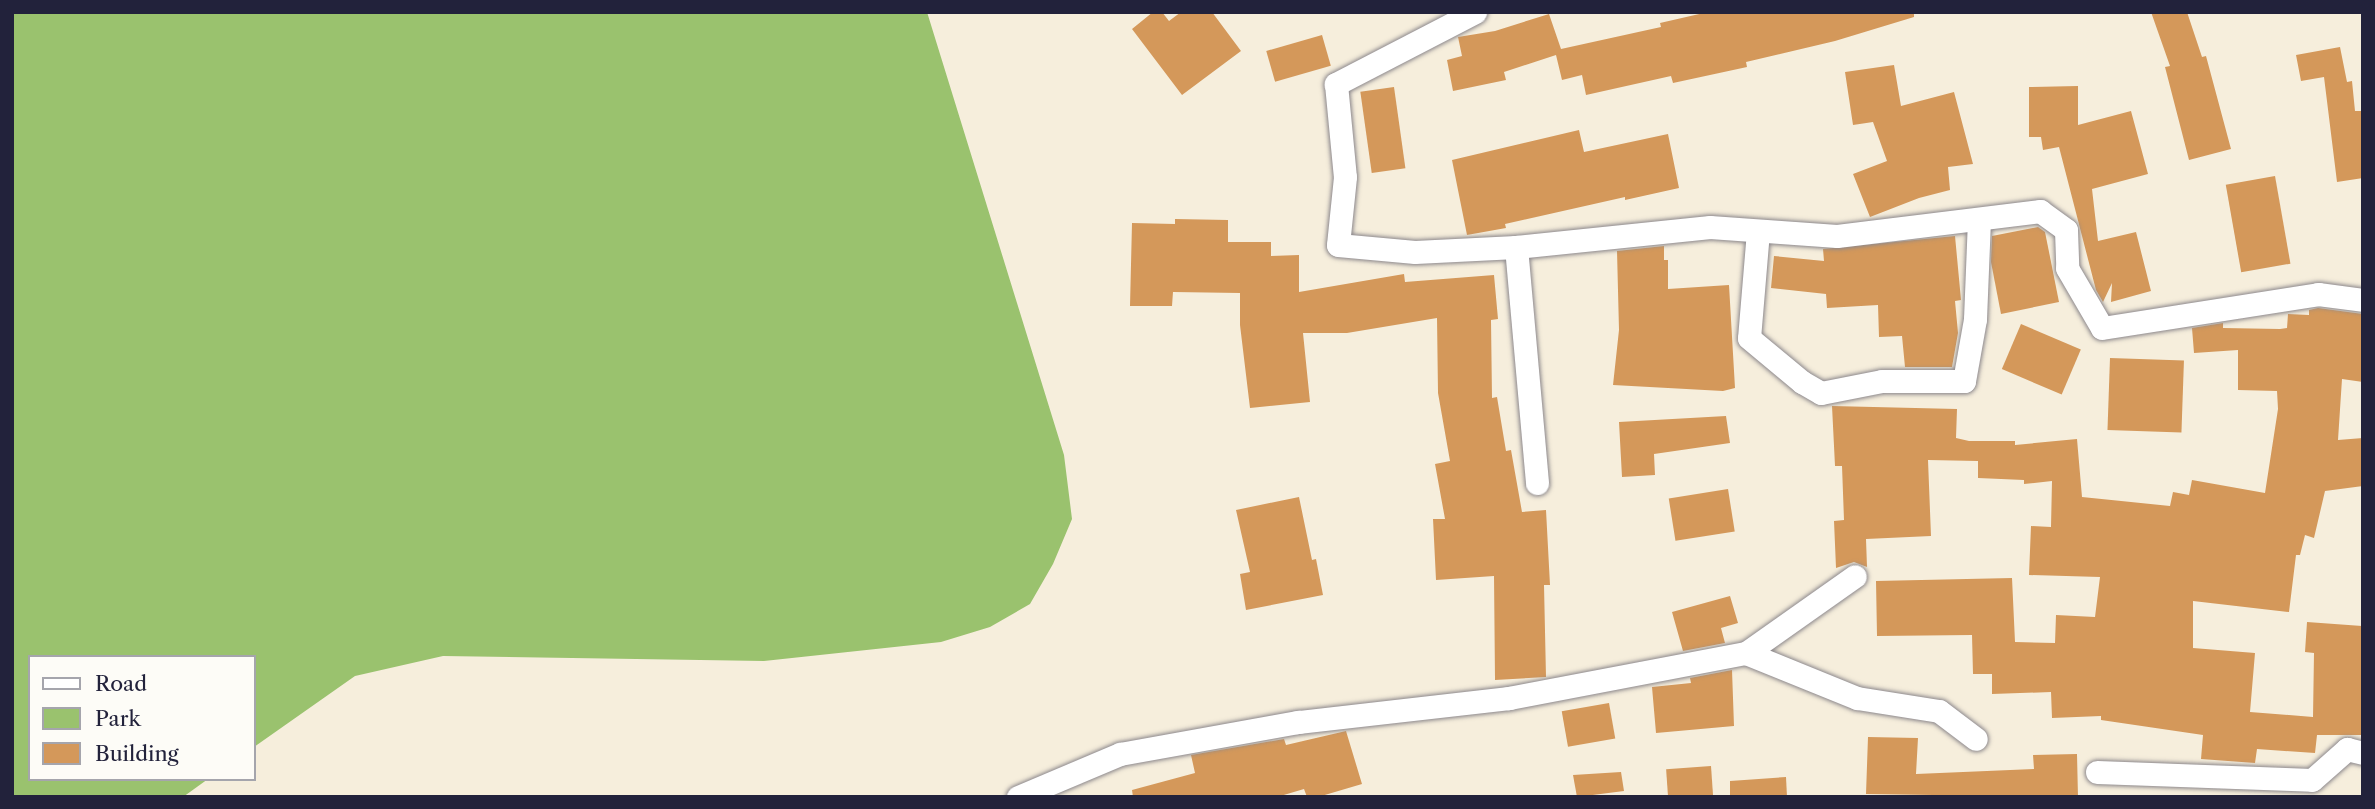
<!DOCTYPE html>
<html>
<head>
<meta charset="utf-8">
<style>
  body { margin:0 }
  #map { position:relative; width:2375px; height:809px; overflow:hidden; background:#f6eedc; font-family:"Libre Caslon Text",serif }
  div>[style] { position:absolute }
  .green>* { inset:0; background:#9ac26e }
  .building>* { inset:0; background:#d4985a; transform-origin:0 0 }
  .roads { filter:drop-shadow(0 0 2px #8c888c) drop-shadow(0 0 2px #8c888c) }
  .minor>* { height:23px; margin:-11.5px; padding:0 11.5px; transform-origin:11.5px; border-radius:11.5px; background:#fff }
  span { translate:-50% -50%; white-space:nowrap; text-align:center; line-height:1.15; -webkit-text-stroke:5px #fdfcf7; paint-order:stroke }
  .frame { position:absolute; inset:0; border:14px solid #22223b; pointer-events:none }
  .legend { position:absolute; left:28px; top:655px; width:228px; height:126px; box-sizing:border-box; background:#fdfcf7; border:2px solid #a5a5ac; margin:0; padding:9px 12px; list-style:none; font-size:21px; color:#22223b }
  .legend li { display:flex; align-items:center; gap:14px; height:35px }
  .legend b { width:35px; border:2px solid #a5a5ac }
</style>
</head>
<body>
<div id="map">
  <div class="green">
    <div style="clip-path:polygon(12px 12px,927px 12px,1064px 455px,1072px 519px,1053px 564px,1030px 604px,990px 627px,941px 642px,764px 661px,443px 656px,355px 676px,254px 747px,254px 657px,30px 657px,30px 779px,208px 779px,183px 797px,12px 797px)"></div>
  </div>
  <div class="building">
    <div style="clip-path:polygon(1153px 12px,1162px 12px,1169px 21px,1181px 12px,1212px 12px,1241px 51px,1182px 95px,1132px 29px)"></div>
    <div style="clip-path:polygon(1708px 12px,1914px 12px,1914px 17px,1835px 41px,1746px 62px,1747px 67px,1673px 83px,1671px 76px,1586px 95px,1582px 75px,1562px 80px,1556px 55px,1504px 72px,1506px 80px,1453px 91px,1447px 60px,1462px 56px,1458px 37px,1495px 31px,1549px 14px,1561px 49px,1661px 27px,1660px 23px)"></div>
    <div style="clip-path:polygon(2151px 12px,2187px 12px,2202px 57px,2206px 56px,2231px 149px,2189px 160px,2165px 67px,2170px 66px)"></div>
    <div style="left:1322px;top:35px;width:32px;height:58px;rotate:74deg"></div>
    <div style="clip-path:polygon(2340px 47px,2347px 82px,2352px 81px,2355px 111px,2361px 111px,2363px 178px,2337px 182px,2324px 77px,2301px 81px,2296px 55px)"></div>
    <div style="clip-path:polygon(1894px 65px,1901px 106px,1954px 92px,1973px 164px,1948px 167px,1950px 190px,1919px 198px,1870px 217px,1853px 174px,1887px 161px,1873px 122px,1853px 125px,1845px 72px)"></div>
    <div style="clip-path:polygon(2078px 86px,2078px 125px,2131px 111px,2148px 174px,2092px 189px,2098px 241px,2136px 232px,2151px 291px,2111px 302px,2112px 283px,2103px 302px,2096px 290px,2059px 147px,2043px 150px,2041px 137px,2029px 137px,2029px 87px)"></div>
    <div style="left:1394px;top:87px;width:82px;height:34px;rotate:82deg"></div>
    <div style="clip-path:polygon(1579px 130px,1584px 152px,1668px 134px,1679px 188px,1625px 200px,1625px 197px,1505px 224px,1506px 228px,1467px 235px,1452px 160px)"></div>
    <div style="left:2275px;top:176px;width:89px;height:50px;rotate:80deg"></div>
    <div style="clip-path:polygon(1175px 219px,1228px 220px,1228px 242px,1271px 242px,1271px 256px,1299px 255px,1299px 292px,1404px 274px,1405px 282px,1494px 275px,1498px 319px,1491px 320px,1492px 398px,1497px 397px,1506px 451px,1511px 450px,1522px 512px,1546px 510px,1550px 585px,1544px 585px,1546px 677px,1495px 680px,1494px 576px,1436px 580px,1433px 519px,1445px 519px,1435px 464px,1450px 461px,1438px 393px,1437px 318px,1347px 333px,1303px 333px,1310px 402px,1250px 408px,1240px 325px,1240px 293px,1173px 292px,1172px 306px,1130px 306px,1132px 223px,1175px 224px)"></div>
    <div style="clip-path:polygon(2038px 227px,2045px 232px,2059px 302px,2001px 314px,1991px 262px,1992px 236px)"></div>
    <div style="clip-path:polygon(1955px 236px,1961px 300px,1955px 301px,1958px 333px,1952px 367px,1905px 367px,1902px 336px,1879px 337px,1878px 305px,1827px 308px,1826px 294px,1771px 288px,1774px 256px,1824px 261px,1823px 249px)"></div>
    <div style="clip-path:polygon(1664px 246px,1664px 260px,1668px 260px,1668px 289px,1729px 285px,1735px 388px,1723px 391px,1613px 385px,1619px 330px,1617px 251px)"></div>
    <div style="clip-path:polygon(2318px 308px,2363px 314px,2363px 382px,2342px 379px,2338px 440px,2363px 438px,2363px 486px,2325px 491px,2314px 538px,2305px 535px,2300px 555px,2296px 555px,2289px 612px,2193px 601px,2193px 648px,2255px 653px,2250px 712px,2313px 717px,2314px 653px,2305px 652px,2307px 622px,2362px 626px,2363px 735px,2317px 735px,2315px 753px,2257px 749px,2255px 763px,2201px 759px,2203px 735px,2101px 720px,2101px 716px,2052px 718px,2051px 692px,1992px 694px,1992px 674px,1973px 674px,1972px 635px,1877px 636px,1876px 581px,2012px 578px,2015px 642px,2055px 643px,2056px 615px,2095px 617px,2100px 577px,2029px 575px,2031px 526px,2051px 527px,2052px 481px,2024px 484px,2024px 480px,1978px 478px,1978px 461px,1928px 460px,1931px 536px,1866px 539px,1867px 567px,1854px 562px,1836px 568px,1834px 521px,1844px 520px,1842px 466px,1835px 466px,1832px 406px,1957px 409px,1956px 438px,1969px 441px,2015px 441px,2015px 445px,2077px 439px,2082px 497px,2170px 506px,2173px 492px,2189px 495px,2192px 480px,2265px 493px,2278px 409px,2277px 391px,2238px 390px,2238px 350px,2194px 353px,2192px 328px,2223px 323px,2223px 328px,2280px 329px,2287px 328px,2288px 314px,2309px 315px,2309px 310px)"></div>
    <div style="left:2021px;top:324px;width:65px;height:49px;rotate:23deg"></div>
    <div style="left:2110px;top:358px;width:74px;height:72px;rotate:2deg"></div>
    <div style="clip-path:polygon(1726px 416px,1730px 443px,1654px 454px,1655px 475px,1622px 477px,1619px 422px)"></div>
    <div style="left:1728px;top:489px;width:43px;height:60px;rotate:81deg"></div>
    <div style="clip-path:polygon(1299px 497px,1312px 560px,1316px 559px,1323px 595px,1246px 610px,1240px 574px,1250px 572px,1236px 510px)"></div>
    <div style="clip-path:polygon(1730px 596px,1738px 623px,1721px 628px,1725px 643px,1683px 651px,1672px 612px)"></div>
    <div style="clip-path:polygon(1732px 670px,1734px 726px,1656px 733px,1652px 687px,1691px 683px,1690px 678px)"></div>
    <div style="left:1609px;top:703px;width:36px;height:48px;rotate:80deg"></div>
    <div style="clip-path:polygon(1346px 731px,1362px 784px,1318px 797px,1307px 797px,1304px 789px,1277px 797px,1133px 797px,1132px 790px,1195px 773px,1191px 755px,1284px 739px,1286px 745px)"></div>
    <div style="clip-path:polygon(1868px 737px,1918px 738px,1916px 774px,2034px 769px,2033px 755px,2077px 754px,2078px 797px,1866px 794px)"></div>
    <div style="left:1711px;top:766px;width:31px;height:45px;rotate:86deg"></div>
    <div style="clip-path:polygon(1621px 772px,1624px 791px,1577px 797px,1573px 775px)"></div>
    <div style="clip-path:polygon(1786px 777px,1787px 797px,1730px 797px,1730px 781px)"></div>
  </div>
  <div class="roads">
    <div class="minor">
      <div style="left:1475px;top:12px;width:157px;rotate:152.6deg"></div>
      <div style="left:1336px;top:84px;width:93px;rotate:84.5deg"></div>
      <div style="left:1345px;top:177px;width:68px;rotate:95.9deg"></div>
      <div style="left:1338px;top:245px;width:77px;rotate:5.2deg"></div>
      <div style="left:1415px;top:252px;width:101px;rotate:-2.8deg"></div>
      <div style="left:1516px;top:247px;width:195px;rotate:-5.9deg"></div>
      <div style="left:1710px;top:227px;width:127px;rotate:4.1deg"></div>
      <div style="left:1837px;top:236px;width:205px;rotate:-7deg"></div>
      <div style="left:2040px;top:211px;width:32px;rotate:36deg"></div>
      <div style="left:2066px;top:230px;width:38px;rotate:88deg"></div>
      <div style="left:2067px;top:268px;width:69px;rotate:59.7deg"></div>
      <div style="left:2102px;top:328px;width:219px;rotate:-8.9deg"></div>
      <div style="left:2318px;top:294px;width:45px;rotate:7.6deg"></div>
      <div style="left:1758px;top:231px;width:107px;rotate:94.8deg"></div>
      <div style="left:1749px;top:338px;width:69px;rotate:39.7deg"></div>
      <div style="left:1802px;top:382px;width:22px;rotate:30deg"></div>
      <div style="left:1821px;top:393px;width:62px;rotate:-11.1deg"></div>
      <div style="left:1882px;top:381px;width:82px"></div>
      <div style="left:1964px;top:381px;width:63px;rotate:-79.9deg"></div>
      <div style="left:1975px;top:319px;width:98px;rotate:-87.7deg"></div>
      <div style="left:1516px;top:247px;width:237px;rotate:84.9deg"></div>
      <div style="left:1746px;top:653px;width:120px;rotate:22.1deg"></div>
      <div style="left:1857px;top:698px;width:83px;rotate:9deg"></div>
      <div style="left:1939px;top:711px;width:46px;rotate:37.1deg"></div>
      <div style="left:2097px;top:772px;width:215px;rotate:2.1deg"></div>
      <div style="left:2312px;top:780px;width:47px;rotate:-41.5deg"></div>
      <div style="left:2347px;top:749px;width:16px;rotate:14deg"></div>
      <div style="left:1018px;top:797px;width:111px;rotate:-22.9deg"></div>
      <div style="left:1120px;top:754px;width:181px;rotate:-10.2deg"></div>
      <div style="left:1298px;top:722px;width:212px;rotate:-6.5deg"></div>
      <div style="left:1509px;top:698px;width:241px;rotate:-10.8deg"></div>
      <div style="left:1746px;top:653px;width:133px;rotate:-35.2deg"></div>
    </div>
  </div>
  <div class="frame"></div>
  <ul class="legend">
  <li><b style="height:9px;background:#fff"></b>Road</li>
  <li><b style="height:19px;background:#9ac26e"></b>Park</li>
  <li><b style="height:19px;background:#d4985a"></b>Building</li>
  </ul>
</div>
</body>
</html>
